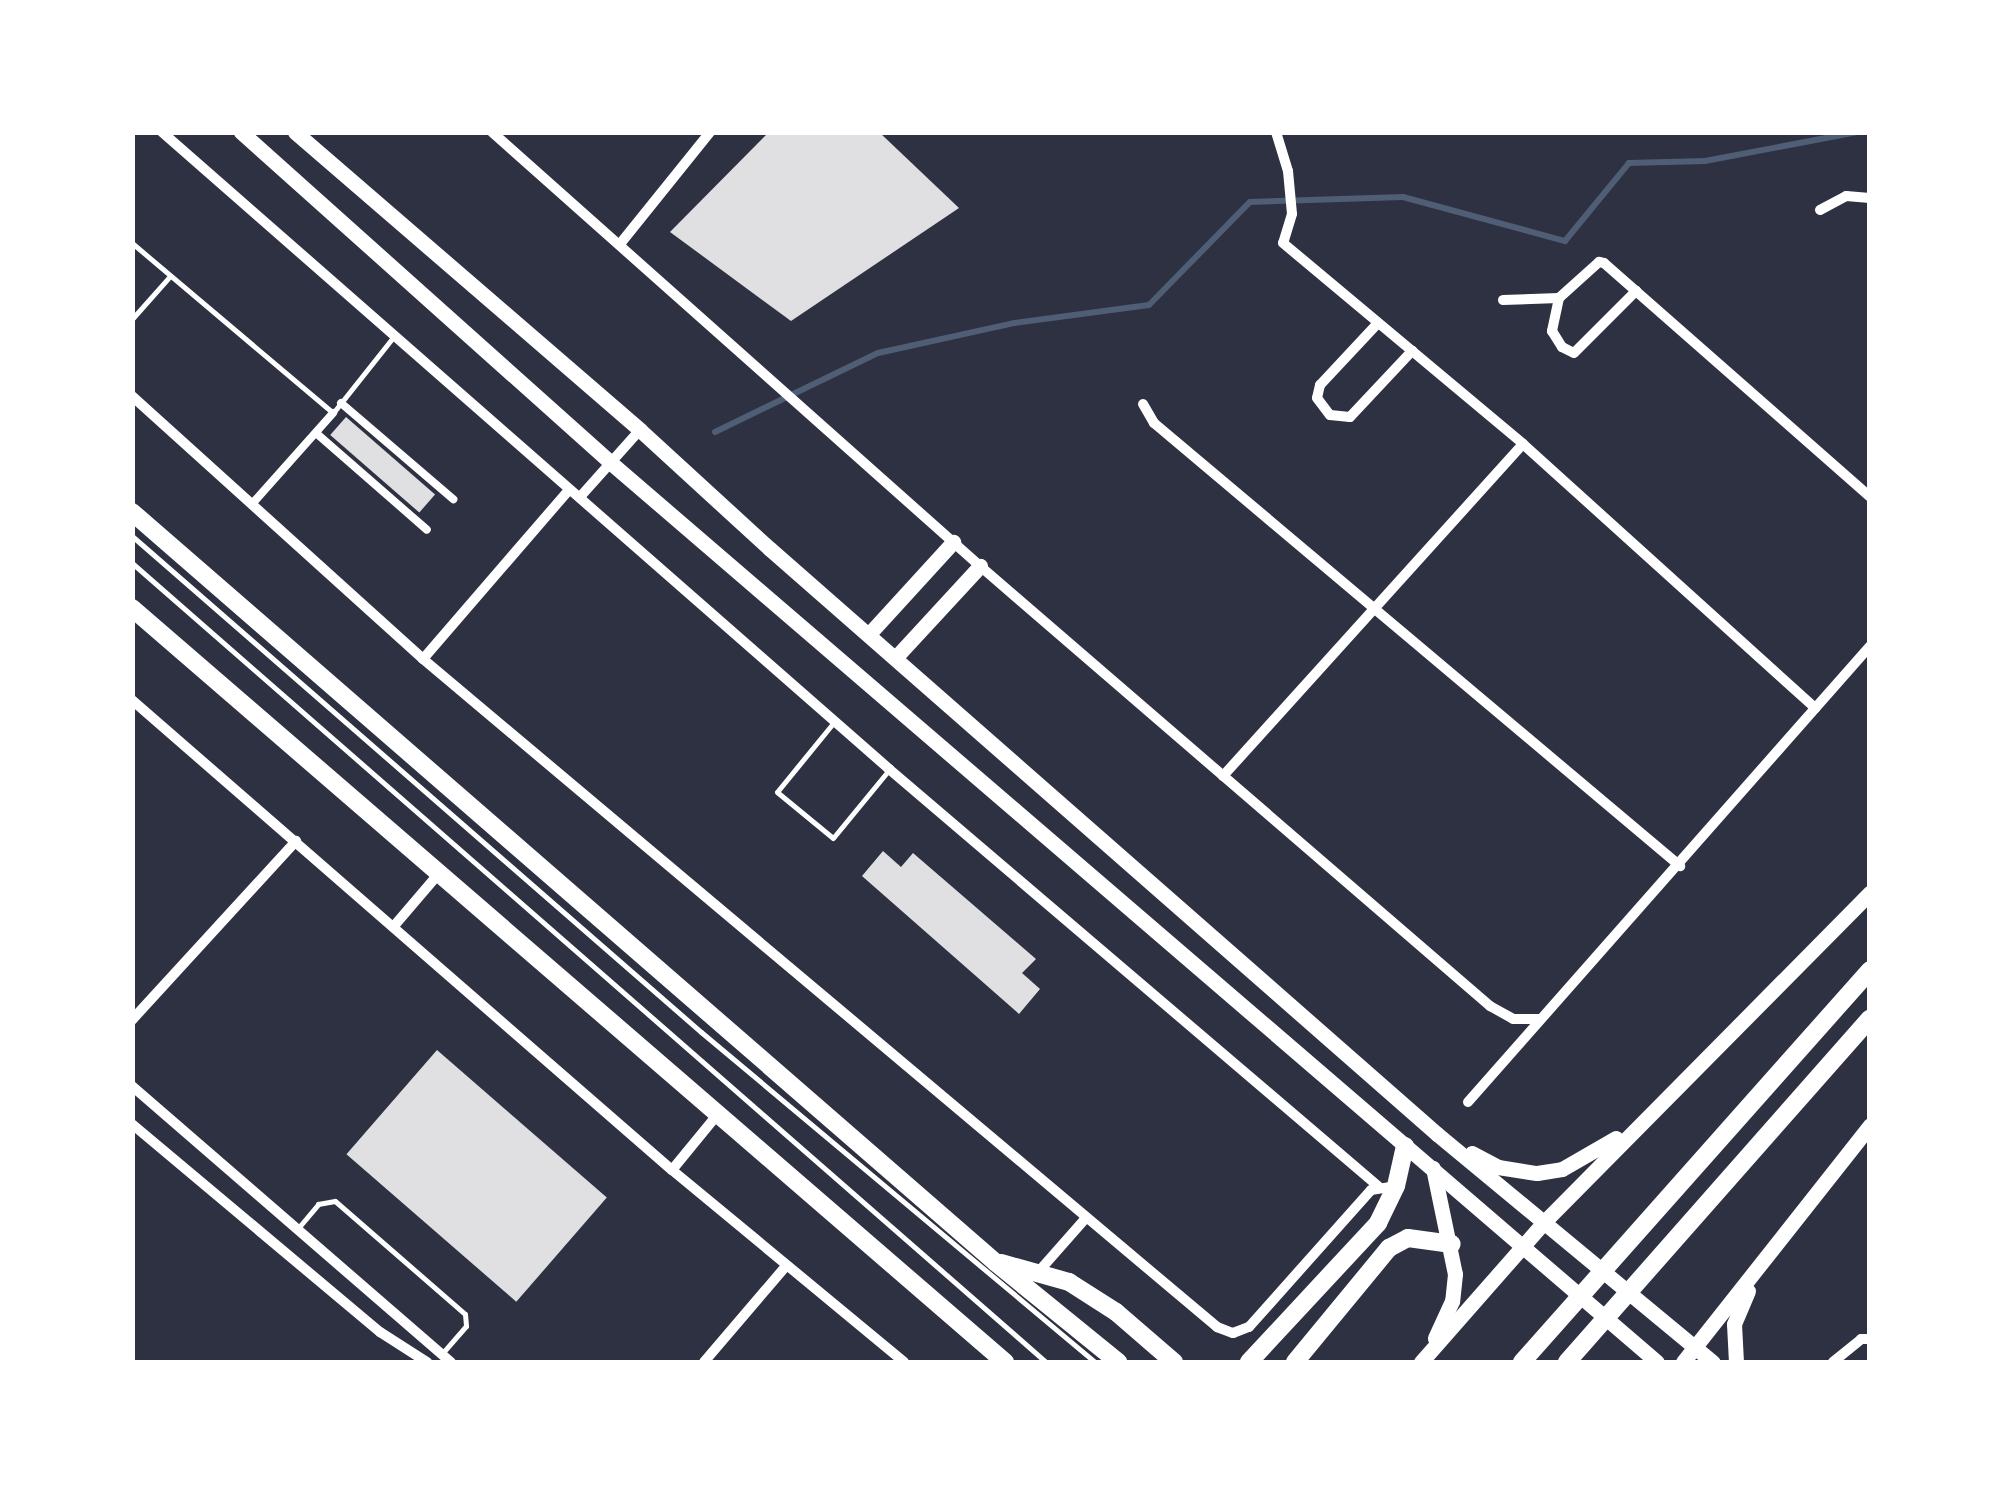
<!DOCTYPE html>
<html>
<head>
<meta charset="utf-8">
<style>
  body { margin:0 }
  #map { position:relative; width:2002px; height:1495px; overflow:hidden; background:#2d3142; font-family:"IBM Plex Sans",sans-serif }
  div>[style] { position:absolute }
  .stream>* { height:6px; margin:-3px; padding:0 3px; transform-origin:3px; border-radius:3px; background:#4f5d75 }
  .building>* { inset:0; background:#e0e0e3; transform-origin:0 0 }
  .service>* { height:5px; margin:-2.5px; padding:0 2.5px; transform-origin:2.5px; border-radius:2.5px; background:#fff }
  .pedestrian>* { height:8px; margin:-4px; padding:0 4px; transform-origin:4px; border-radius:4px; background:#fff }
  .minor>* { height:10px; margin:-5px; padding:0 5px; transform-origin:5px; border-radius:5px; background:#fff }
  .secondary>* { height:15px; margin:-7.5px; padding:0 7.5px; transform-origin:7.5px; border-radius:7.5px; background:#fff }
  .primary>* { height:18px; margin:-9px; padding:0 9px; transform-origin:9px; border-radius:9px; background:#fff }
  span { translate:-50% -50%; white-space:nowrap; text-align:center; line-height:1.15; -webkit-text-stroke:9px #fff; paint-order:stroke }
  .frame { position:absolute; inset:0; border:135px solid #fff; pointer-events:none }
</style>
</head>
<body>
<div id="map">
  <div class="stream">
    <div style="left:715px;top:432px;width:181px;rotate:-25.9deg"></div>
    <div style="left:878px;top:353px;width:139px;rotate:-12.4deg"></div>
    <div style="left:1014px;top:323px;width:136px;rotate:-7.6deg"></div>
    <div style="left:1149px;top:305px;width:144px;rotate:-45.6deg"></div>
    <div style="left:1250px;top:202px;width:153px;rotate:-1.9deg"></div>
    <div style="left:1403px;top:197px;width:168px;rotate:15.2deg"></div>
    <div style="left:1565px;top:241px;width:101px;rotate:-50.6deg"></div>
    <div style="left:1629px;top:163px;width:76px;rotate:-1.5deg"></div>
    <div style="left:1705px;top:161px;width:155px;rotate:-10.8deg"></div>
  </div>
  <div class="building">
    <div style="clip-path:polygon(769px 132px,879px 132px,959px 208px,791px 321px,670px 232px)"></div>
    <div style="left:346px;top:417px;width:118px;height:24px;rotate:41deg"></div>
    <div style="clip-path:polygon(883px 851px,901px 867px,913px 853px,1036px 959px,1022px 973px,1040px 989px,1019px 1014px,862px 876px)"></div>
    <div style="left:437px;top:1050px;width:225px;height:138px;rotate:41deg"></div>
  </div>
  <div class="service">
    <div style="left:132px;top:243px;width:263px;rotate:40.2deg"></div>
    <div style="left:333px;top:413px;width:98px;rotate:-51.6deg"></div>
    <div style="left:132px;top:319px;width:57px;rotate:-48.5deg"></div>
    <div style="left:132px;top:536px;width:755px;rotate:41.08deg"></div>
    <div style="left:701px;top:1032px;width:514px;rotate:39.95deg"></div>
    <div style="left:132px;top:563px;width:1214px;rotate:41.16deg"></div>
    <div style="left:834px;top:722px;width:90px;rotate:129.2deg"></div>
    <div style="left:777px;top:792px;width:72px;rotate:39.4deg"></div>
    <div style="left:833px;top:838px;width:87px;rotate:-50.6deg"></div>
    <div style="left:299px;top:1227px;width:30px;rotate:-50deg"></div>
    <div style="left:318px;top:1204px;width:17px;rotate:-10deg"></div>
    <div style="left:335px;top:1201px;width:172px;rotate:41deg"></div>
    <div style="left:465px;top:1314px;width:12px;rotate:85deg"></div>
    <div style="left:466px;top:1326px;width:37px;rotate:131deg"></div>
  </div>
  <div class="pedestrian">
    <div style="left:341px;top:403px;width:148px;rotate:40.6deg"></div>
    <div style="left:316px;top:433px;width:147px;rotate:41.1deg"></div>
    <div style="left:252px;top:504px;width:122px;rotate:-48.3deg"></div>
  </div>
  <div class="minor">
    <div style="left:162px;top:132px;width:967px;rotate:41.22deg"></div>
    <div style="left:889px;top:769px;width:643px;rotate:40.46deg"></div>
    <div style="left:492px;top:132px;width:653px;rotate:41.65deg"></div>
    <div style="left:980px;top:566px;width:674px;rotate:40.79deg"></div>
    <div style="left:1490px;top:1006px;width:26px;rotate:29deg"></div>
    <div style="left:1513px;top:1019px;width:27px"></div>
    <div style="left:1276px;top:132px;width:41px;rotate:72.9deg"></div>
    <div style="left:1288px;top:171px;width:43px;rotate:84.7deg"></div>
    <div style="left:1292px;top:214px;width:30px;rotate:107deg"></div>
    <div style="left:1283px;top:243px;width:313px;rotate:39.9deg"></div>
    <div style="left:1523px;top:444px;width:394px;rotate:42.1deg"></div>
    <div style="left:1820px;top:210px;width:30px;rotate:-28deg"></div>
    <div style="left:1846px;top:196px;width:24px;rotate:5deg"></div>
    <div style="left:620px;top:244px;width:144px;rotate:-51.2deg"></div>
    <div style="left:1559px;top:298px;width:34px;rotate:102deg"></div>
    <div style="left:1552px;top:331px;width:19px;rotate:58deg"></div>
    <div style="left:1562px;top:347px;width:13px;rotate:27deg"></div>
    <div style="left:1574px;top:353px;width:88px;rotate:-45deg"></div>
    <div style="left:1503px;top:300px;width:56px;rotate:-2deg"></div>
    <div style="left:1559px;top:298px;width:54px;rotate:-42deg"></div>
    <div style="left:1599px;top:262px;width:5px;rotate:11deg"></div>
    <div style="left:1604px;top:263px;width:354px;rotate:41.3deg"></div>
    <div style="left:1378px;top:323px;width:85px;rotate:133.1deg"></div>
    <div style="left:1320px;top:385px;width:13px;rotate:103deg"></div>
    <div style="left:1317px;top:398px;width:21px;rotate:53deg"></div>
    <div style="left:1330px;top:415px;width:20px;rotate:6deg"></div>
    <div style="left:1350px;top:417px;width:91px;rotate:-46.8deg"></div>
    <div style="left:132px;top:396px;width:392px;rotate:42.1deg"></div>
    <div style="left:423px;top:659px;width:1038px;rotate:40.07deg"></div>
    <div style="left:1217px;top:1327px;width:17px;rotate:21deg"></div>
    <div style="left:1233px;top:1333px;width:17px;rotate:-21deg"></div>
    <div style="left:1249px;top:1327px;width:183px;rotate:-48.3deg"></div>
    <div style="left:1371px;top:1190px;width:25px;rotate:-9deg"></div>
    <div style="left:1143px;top:404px;width:22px;rotate:60deg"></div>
    <div style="left:1154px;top:423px;width:688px;rotate:40.1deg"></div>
    <div style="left:580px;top:497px;width:90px;rotate:-48.2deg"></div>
    <div style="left:423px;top:659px;width:223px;rotate:-49.2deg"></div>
    <div style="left:132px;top:700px;width:716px;rotate:41.04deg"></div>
    <div style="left:672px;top:1170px;width:301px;rotate:39.6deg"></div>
    <div style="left:1223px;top:776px;width:447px;rotate:-47.9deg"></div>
    <div style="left:394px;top:926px;width:72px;rotate:-49.5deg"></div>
    <div style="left:132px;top:1020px;width:243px;rotate:-47.5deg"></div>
    <div style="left:132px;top:1086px;width:422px;rotate:40.9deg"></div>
    <div style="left:1468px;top:1102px;width:608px;rotate:-48.6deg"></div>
    <div style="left:132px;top:1124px;width:324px;rotate:40deg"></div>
    <div style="left:380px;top:1332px;width:56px;rotate:32.6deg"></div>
    <div style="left:672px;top:1170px;width:71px;rotate:-50.7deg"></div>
    <div style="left:1040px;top:1270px;width:68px;rotate:-48.6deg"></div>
    <div style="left:704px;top:1362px;width:125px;rotate:-49.5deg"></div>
    <div style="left:1833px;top:1362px;width:36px;rotate:-39deg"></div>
    <div style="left:1861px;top:1339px;width:9px"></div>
  </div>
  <div class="secondary">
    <div style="left:241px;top:132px;width:496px;rotate:41.8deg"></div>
    <div style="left:611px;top:463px;width:1379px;rotate:40.68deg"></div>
    <div style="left:295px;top:132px;width:456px;rotate:40.8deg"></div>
    <div style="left:640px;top:430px;width:176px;rotate:42.5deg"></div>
    <div style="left:770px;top:549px;width:887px;rotate:41.25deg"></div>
    <div style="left:1437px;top:1134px;width:358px;rotate:39.6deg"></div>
    <div style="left:869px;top:634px;width:125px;rotate:-47.6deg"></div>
    <div style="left:896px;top:657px;width:124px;rotate:-47.3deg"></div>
    <div style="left:1472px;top:1153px;width:30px;rotate:28deg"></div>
    <div style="left:1498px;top:1167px;width:39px;rotate:9deg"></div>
    <div style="left:1537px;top:1173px;width:25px;rotate:-9deg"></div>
    <div style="left:1562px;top:1169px;width:62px;rotate:-29.9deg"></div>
    <div style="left:1433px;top:1168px;width:108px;rotate:78.3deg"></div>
    <div style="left:1455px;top:1274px;width:27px;rotate:96deg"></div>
    <div style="left:1452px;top:1301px;width:41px;rotate:114.7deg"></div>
    <div style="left:1421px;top:1362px;width:188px;rotate:-48.7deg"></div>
    <div style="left:1545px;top:1221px;width:462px;rotate:-45.3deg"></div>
    <div style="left:1683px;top:1362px;width:302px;rotate:-51.7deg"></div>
    <div style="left:1736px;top:1362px;width:38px;rotate:-93deg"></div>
    <div style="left:1734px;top:1324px;width:36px;rotate:-67deg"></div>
  </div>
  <div class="primary">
    <div style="left:132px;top:512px;width:1143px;rotate:40.99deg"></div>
    <div style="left:995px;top:1262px;width:159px;rotate:39.1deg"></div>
    <div style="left:132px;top:608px;width:1154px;rotate:40.82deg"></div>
    <div style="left:1001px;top:1263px;width:71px;rotate:15.6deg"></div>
    <div style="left:1069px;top:1282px;width:56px;rotate:32.6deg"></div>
    <div style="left:1116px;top:1312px;width:77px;rotate:40.8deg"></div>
    <div style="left:1249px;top:1362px;width:190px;rotate:-47.1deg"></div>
    <div style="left:1378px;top:1223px;width:41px;rotate:-64.1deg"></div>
    <div style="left:1396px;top:1186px;width:41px;rotate:-77.3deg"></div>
    <div style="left:1295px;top:1362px;width:148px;rotate:-50.5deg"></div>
    <div style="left:1389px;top:1248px;width:21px;rotate:-28deg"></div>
    <div style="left:1408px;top:1238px;width:44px;rotate:7.8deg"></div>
    <div style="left:1522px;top:1362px;width:524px;rotate:-48.4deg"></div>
    <div style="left:1567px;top:1362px;width:458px;rotate:-48.6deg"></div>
  </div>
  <div class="frame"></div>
</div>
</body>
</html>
